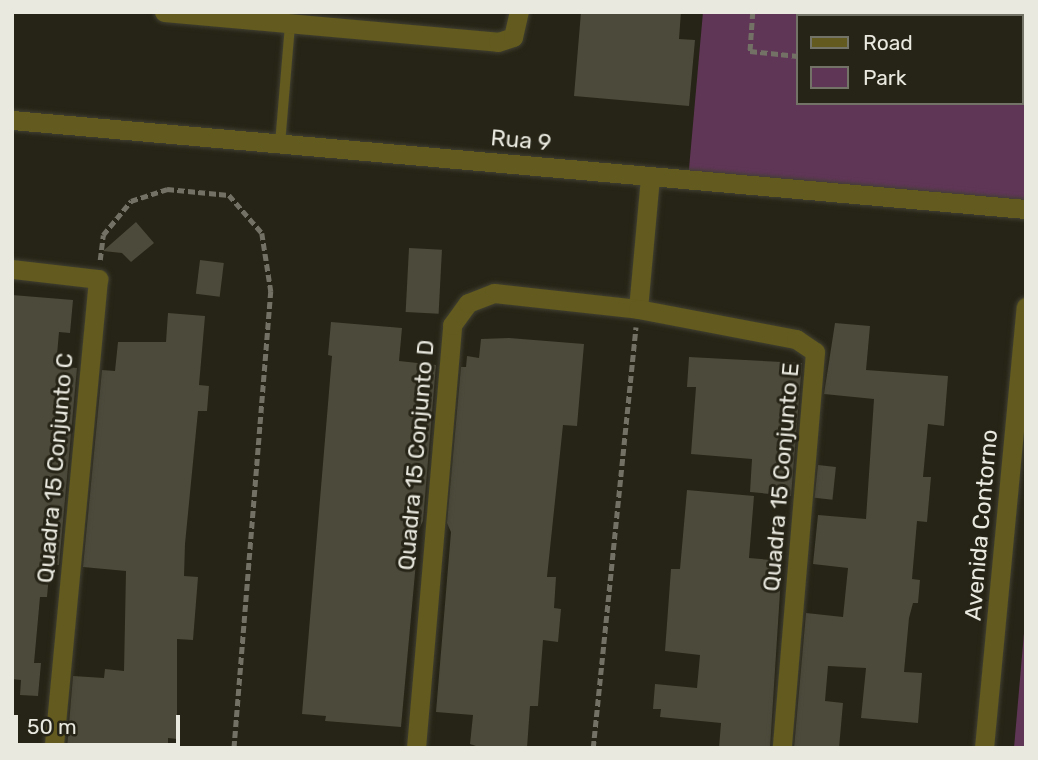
<!DOCTYPE html>
<html>
<head>
<meta charset="utf-8">
<style>
  body { margin:0 }
  #map { position:relative; width:1038px; height:760px; overflow:hidden; background:#262416; font-family:Rubik,sans-serif }
  div>[style] { position:absolute }
  .green>* { inset:0; background:#603657 }
  .building>* { inset:0; background:#4c4a3b; transform-origin:0 0 }
  .path>* { height:4.5px; margin-top:-2.25px; transform-origin:0; background:repeating-linear-gradient(90deg,#737165 0 7px,transparent 0 10.5px) }
  .roads { filter:drop-shadow(0 0 2px #414032) drop-shadow(0 0 2px #414032) }
  .service>* { height:10px; margin:-5px; padding:0 5px; transform-origin:5px; border-radius:5px; background:#625a1e }
  .minor>* { height:19px; margin:-9.5px; padding:0 9.5px; transform-origin:9.5px; border-radius:9.5px; background:#625a1e }
  .tertiary>* { height:19px; margin:-9.5px; padding:0 9.5px; transform-origin:9.5px; border-radius:9.5px; background:#625a1e }
  span { translate:-50% -50%; white-space:nowrap; text-align:center; line-height:1.15; -webkit-text-stroke:6px #262416; paint-order:stroke }
  .street-label { font-size:23px; color:#eae9e0 }
  .frame { position:absolute; inset:0; border:14px solid #eae9e0; pointer-events:none }
  .legend { position:absolute; left:796px; top:14px; width:228px; height:91px; box-sizing:border-box; background:#262416; border:2px solid #747367; margin:0; padding:9px 12px; list-style:none; font-size:21px; color:#eae9e0 }
  .legend li { display:flex; align-items:center; gap:14px; height:35px }
  .legend b { width:35px; border:2px solid #747367 }
  .scale { position:absolute; left:14px; top:715px; width:166px; height:32px; box-sizing:border-box; border:4px solid #eae9e0; border-top:0; padding-left:9px; font-size:21px; line-height:24px; white-space:nowrap; color:#eae9e0; -webkit-text-stroke:5px #262416; paint-order:stroke }
</style>
</head>
<body>
<div id="map">
  <div class="green">
    <div style="clip-path:polygon(703px 12px,796px 12px,798px 103px,1022px 103px,1022px 51px,1026px 51px,1026px 209px,688px 180px)"></div>
    <div style="clip-path:polygon(1026px 610px,1026px 748px,1014px 748px)"></div>
  </div>
  <div class="building">
    <div style="clip-path:polygon(581px 12px,681px 12px,679px 39px,695px 40px,689px 106px,574px 96px)"></div>
    <div style="clip-path:polygon(136px 222px,154px 243px,131px 262px,122px 253px,103px 251px)"></div>
    <div style="left:409px;top:248px;width:33px;height:64px;rotate:3deg"></div>
    <div style="left:200px;top:260px;width:24px;height:34px;rotate:7deg"></div>
    <div style="clip-path:polygon(12px 295px,73px 300px,70px 333px,59px 332px,56px 366px,77px 368px,59px 565px,50px 564px,47px 597px,40px 597px,34px 663px,41px 663px,38px 696px,20px 695px,21px 680px,12px 679px)"></div>
    <div style="clip-path:polygon(168px 313px,205px 316px,199px 385px,209px 386px,207px 411px,198px 411px,185px 544px,184px 576px,198px 577px,193px 640px,177px 639px,177px 739px,168px 738px,168px 748px,67px 748px,73px 676px,104px 678px,105px 669px,124px 671px,126px 571px,83px 567px,102px 370px,115px 371px,118px 342px,166px 342px)"></div>
    <div style="clip-path:polygon(331px 322px,402px 328px,399px 361px,436px 365px,423px 521px,419px 529px,408px 528px,405px 561px,416px 562px,401px 727px,325px 721px,326px 716px,302px 714px,332px 356px,328px 355px)"></div>
    <div style="clip-path:polygon(835px 323px,870px 326px,866px 370px,948px 376px,944px 426px,928px 424px,923px 477px,931px 477px,927px 522px,917px 521px,912px 579px,920px 580px,918px 603px,913px 603px,909px 618px,904px 672px,922px 673px,918px 723px,861px 718px,866px 668px,828px 666px,825px 701px,843px 703px,839px 748px,794px 748px,806px 613px,843px 617px,848px 568px,813px 564px,818px 515px,866px 519px,874px 399px,824px 394px)"></div>
    <div style="clip-path:polygon(509px 338px,584px 344px,577px 426px,563px 425px,547px 577px,556px 577px,554px 608px,561px 609px,558px 642px,543px 640px,538px 706px,530px 706px,527px 748px,482px 748px,470px 744px,473px 715px,436px 712px,451px 532px,447px 523px,461px 367px,466px 367px,467px 356px,479px 358px,481px 339px)"></div>
    <div style="clip-path:polygon(689px 357px,802px 363px,791px 496px,750px 492px,752px 459px,691px 454px,696px 387px,687px 387px)"></div>
    <div style="left:818px;top:465px;width:18px;height:33px;rotate:6deg"></div>
    <div style="clip-path:polygon(687px 490px,754px 496px,749px 558px,782px 561px,770px 748px,719px 748px,721px 723px,660px 717px,661px 709px,653px 709px,655px 684px,697px 688px,700px 655px,665px 651px,671px 569px,680px 569px)"></div>
  </div>
  <div class="path">
    <div style="left:753px;top:12px;width:39px;rotate:94deg"></div>
    <div style="left:750px;top:51px;width:48px;rotate:5.9deg"></div>
    <div style="left:100px;top:260px;width:25px;rotate:-83deg"></div>
    <div style="left:103px;top:235px;width:44px;rotate:-50.5deg"></div>
    <div style="left:131px;top:201px;width:38px;rotate:-18deg"></div>
    <div style="left:167px;top:189px;width:62px;rotate:5.5deg"></div>
    <div style="left:229px;top:195px;width:50px;rotate:49deg"></div>
    <div style="left:262px;top:233px;width:59px;rotate:81.2deg"></div>
    <div style="left:271px;top:291px;width:458px;rotate:94.6deg"></div>
    <div style="left:593px;top:748px;width:423px;rotate:-84.2deg"></div>
  </div>
  <div class="roads">
    <div class="service">
      <div style="left:280px;top:144px;width:119px;rotate:-85.2deg"></div>
    </div>
    <div class="minor">
      <div style="left:164px;top:12px;width:335px;rotate:5.1deg"></div>
      <div style="left:498px;top:42px;width:16px;rotate:-18deg"></div>
      <div style="left:513px;top:37px;width:26px;rotate:-77deg"></div>
      <div style="left:929px;top:16px;width:4px;rotate:-90deg"></div>
      <div style="left:1022px;top:88px;width:4px"></div>
      <div style="left:12px;top:269px;width:87px;rotate:6.6deg"></div>
      <div style="left:98px;top:279px;width:471px;rotate:95.4deg"></div>
      <div style="left:638px;top:309px;width:133px;rotate:-84.8deg"></div>
      <div style="left:416px;top:748px;width:425px;rotate:-85.1deg"></div>
      <div style="left:452px;top:325px;width:27px;rotate:-54deg"></div>
      <div style="left:468px;top:303px;width:28px;rotate:-21deg"></div>
      <div style="left:494px;top:293px;width:145px;rotate:6.3deg"></div>
      <div style="left:638px;top:309px;width:161px;rotate:10.8deg"></div>
      <div style="left:796px;top:339px;width:23px;rotate:34deg"></div>
      <div style="left:815px;top:352px;width:397px;rotate:94.8deg"></div>
    </div>
    <div class="tertiary">
      <div style="left:12px;top:120px;width:1018px;rotate:5.02deg"></div>
      <div style="left:984px;top:748px;width:443px;rotate:-84.6deg"></div>
    </div>
  </div>
  <div class="street-label">
    <span style="left:521px;top:140px;rotate:5deg">Rua 9</span>
    <span style="left:416px;top:455px;rotate:-85deg">Quadra 15 Conjunto D</span>
    <span style="left:55px;top:468px;rotate:-85deg">Quadra 15 Conjunto C</span>
    <span style="left:781px;top:477px;rotate:-85deg">Quadra 15 Conjunto E</span>
    <span style="left:981px;top:525px;rotate:-85deg">Avenida Contorno</span>
  </div>
  <div class="frame"></div>
  <ul class="legend">
  <li><b style="height:9px;background:#625a1e"></b>Road</li>
  <li><b style="height:19px;background:#603657"></b>Park</li>
  </ul>
  <div class="scale">50 m</div>
</div>
</body>
</html>
